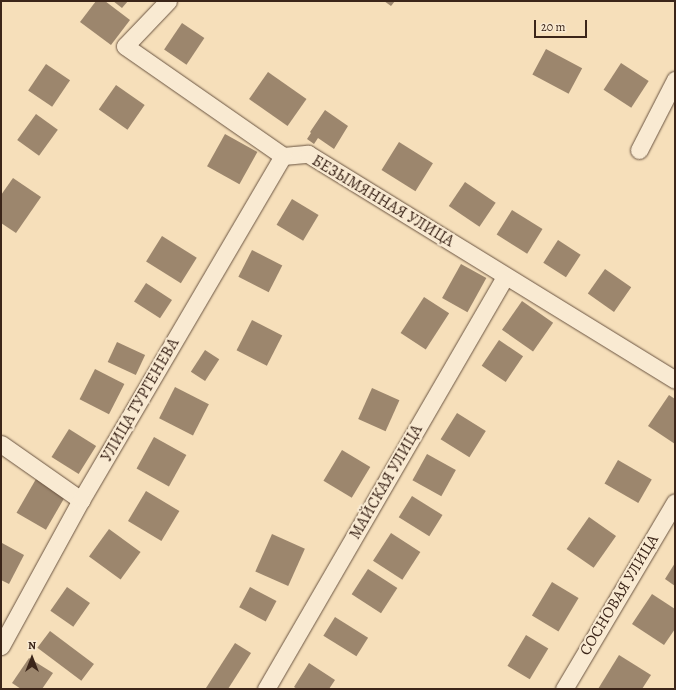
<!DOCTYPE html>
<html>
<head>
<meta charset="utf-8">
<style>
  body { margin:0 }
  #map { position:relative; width:676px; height:690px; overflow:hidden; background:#f6dfba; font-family:Alegreya,serif }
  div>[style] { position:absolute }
  .building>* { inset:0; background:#9c866d; transform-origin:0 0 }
  .roads { filter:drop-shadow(0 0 1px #6a5441) drop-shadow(0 0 1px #6a5441) }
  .street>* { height:17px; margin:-8.5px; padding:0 8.5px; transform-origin:8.5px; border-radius:8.5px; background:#f9ead2 }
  span { translate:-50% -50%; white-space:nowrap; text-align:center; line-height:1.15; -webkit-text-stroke:4px #f9ead2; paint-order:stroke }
  .street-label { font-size:16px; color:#3b2519 }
  .frame { position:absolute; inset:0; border:2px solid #3b2519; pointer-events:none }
  .north { position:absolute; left:12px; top:638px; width:40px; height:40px; -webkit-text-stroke:3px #f9ead2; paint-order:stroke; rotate:0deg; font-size:11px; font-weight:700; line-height:16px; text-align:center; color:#3b2519 }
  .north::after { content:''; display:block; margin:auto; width:14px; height:18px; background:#3b2519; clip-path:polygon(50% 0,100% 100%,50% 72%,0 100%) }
  .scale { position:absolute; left:534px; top:20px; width:53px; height:18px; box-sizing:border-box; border:2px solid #3b2519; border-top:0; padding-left:5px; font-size:12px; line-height:14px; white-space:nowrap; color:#3b2519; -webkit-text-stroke:3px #f9ead2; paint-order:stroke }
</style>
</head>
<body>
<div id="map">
  <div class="building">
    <div style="clip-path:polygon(96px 1px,105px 1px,130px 20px,111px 45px,80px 22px)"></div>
    <div style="clip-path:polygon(113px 1px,128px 1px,122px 8px)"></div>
    <div style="clip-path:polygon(384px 1px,395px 1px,391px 6px)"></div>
    <div style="left:182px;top:23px;width:27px;height:32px;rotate:34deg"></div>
    <div style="left:546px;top:49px;width:41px;height:29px;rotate:28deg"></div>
    <div style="left:621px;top:63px;width:33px;height:32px;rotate:33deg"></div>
    <div style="left:46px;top:64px;width:29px;height:32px;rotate:34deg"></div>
    <div style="left:268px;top:72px;width:47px;height:33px;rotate:35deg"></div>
    <div style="left:116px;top:85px;width:35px;height:30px;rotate:35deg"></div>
    <div style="clip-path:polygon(325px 110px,348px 126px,334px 149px,318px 138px,314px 144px,307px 139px,311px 133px,310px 132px)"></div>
    <div style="left:36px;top:114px;width:27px;height:32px;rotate:36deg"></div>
    <div style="left:225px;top:134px;width:37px;height:37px;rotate:29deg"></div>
    <div style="left:399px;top:142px;width:40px;height:33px;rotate:32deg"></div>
    <div style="clip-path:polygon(13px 178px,41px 197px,16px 233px,1px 223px,1px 195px)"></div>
    <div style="left:465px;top:182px;width:37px;height:29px;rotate:34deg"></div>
    <div style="left:292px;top:199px;width:31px;height:30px;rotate:31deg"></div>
    <div style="left:512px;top:210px;width:36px;height:29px;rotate:32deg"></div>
    <div style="left:162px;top:236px;width:41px;height:30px;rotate:32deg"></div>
    <div style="left:558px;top:240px;width:27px;height:27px;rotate:33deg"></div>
    <div style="left:252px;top:250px;width:34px;height:30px;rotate:27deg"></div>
    <div style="left:461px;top:264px;width:29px;height:39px;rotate:29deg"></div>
    <div style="left:605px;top:269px;width:32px;height:30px;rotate:35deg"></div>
    <div style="left:146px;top:283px;width:31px;height:22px;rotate:33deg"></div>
    <div style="left:424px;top:297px;width:30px;height:43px;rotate:33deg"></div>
    <div style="left:522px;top:301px;width:38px;height:35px;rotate:35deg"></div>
    <div style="left:252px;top:320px;width:34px;height:34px;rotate:27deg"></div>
    <div style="left:499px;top:340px;width:29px;height:31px;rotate:34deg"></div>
    <div style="left:117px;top:342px;width:31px;height:22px;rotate:25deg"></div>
    <div style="left:205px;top:350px;width:17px;height:26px;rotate:33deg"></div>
    <div style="left:95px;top:369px;width:33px;height:34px;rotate:27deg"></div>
    <div style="left:175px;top:387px;width:38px;height:35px;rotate:27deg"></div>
    <div style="left:372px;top:388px;width:30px;height:34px;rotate:24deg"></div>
    <div style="clip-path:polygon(669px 395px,675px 399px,675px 444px,648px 426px)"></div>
    <div style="left:457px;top:413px;width:34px;height:31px;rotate:32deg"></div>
    <div style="left:69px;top:429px;width:32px;height:33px;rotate:32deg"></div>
    <div style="left:154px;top:437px;width:37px;height:36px;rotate:29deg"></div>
    <div style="left:342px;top:450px;width:33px;height:36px;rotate:31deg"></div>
    <div style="left:427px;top:454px;width:33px;height:30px;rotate:29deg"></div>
    <div style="left:618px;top:460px;width:39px;height:27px;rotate:30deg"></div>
    <div style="left:36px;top:479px;width:34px;height:39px;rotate:30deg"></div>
    <div style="left:146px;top:491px;width:39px;height:35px;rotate:31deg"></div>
    <div style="left:412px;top:496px;width:36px;height:25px;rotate:32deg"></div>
    <div style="left:589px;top:517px;width:33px;height:39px;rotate:35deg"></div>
    <div style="left:109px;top:529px;width:39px;height:34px;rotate:36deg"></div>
    <div style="left:391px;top:533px;width:35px;height:33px;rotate:33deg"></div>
    <div style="left:272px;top:534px;width:36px;height:41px;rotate:24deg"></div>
    <div style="clip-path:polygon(2px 543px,24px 555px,9px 584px,1px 580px)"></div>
    <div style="clip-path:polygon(675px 563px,675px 586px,665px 579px)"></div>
    <div style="left:368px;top:569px;width:35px;height:30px;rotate:33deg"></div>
    <div style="left:552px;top:582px;width:31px;height:39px;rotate:31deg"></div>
    <div style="left:67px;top:587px;width:28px;height:29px;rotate:35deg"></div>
    <div style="left:250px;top:587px;width:30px;height:23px;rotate:28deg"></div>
    <div style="clip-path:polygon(652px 594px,675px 609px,675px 629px,664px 645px,632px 624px)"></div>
    <div style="left:335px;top:617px;width:39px;height:22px;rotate:32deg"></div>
    <div style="left:50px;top:631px;width:55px;height:21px;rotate:37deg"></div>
    <div style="left:526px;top:635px;width:26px;height:36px;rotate:31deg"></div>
    <div style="clip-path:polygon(235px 643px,251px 653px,228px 689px,208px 689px,206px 688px)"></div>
    <div style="clip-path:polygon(619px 655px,651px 675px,642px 689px,598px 689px)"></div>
    <div style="clip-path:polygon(29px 658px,53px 673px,42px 689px,21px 689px,12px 683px)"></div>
    <div style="clip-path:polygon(309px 663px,335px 680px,329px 689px,297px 689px,294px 687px)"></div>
  </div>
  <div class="roads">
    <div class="street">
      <div style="left:168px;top:1px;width:62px;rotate:133.7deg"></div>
      <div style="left:125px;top:46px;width:193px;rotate:34.8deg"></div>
      <div style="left:283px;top:156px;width:25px;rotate:-5deg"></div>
      <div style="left:308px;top:154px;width:431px;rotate:31.6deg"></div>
      <div style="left:639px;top:150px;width:79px;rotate:-62.8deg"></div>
      <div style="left:1px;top:444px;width:98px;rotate:35deg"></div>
      <div style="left:1px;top:646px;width:166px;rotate:-61.3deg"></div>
      <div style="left:81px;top:500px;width:399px;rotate:-59.6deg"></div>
      <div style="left:266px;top:689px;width:477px;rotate:-59.9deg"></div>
      <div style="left:564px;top:689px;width:217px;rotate:-59.3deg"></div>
    </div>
  </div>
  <div class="street-label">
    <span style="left:383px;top:201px;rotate:31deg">БЕЗЫМЯННАЯ УЛИЦА</span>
    <span style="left:140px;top:400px;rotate:-60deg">УЛИЦА ТУРГЕНЕВА</span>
    <span style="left:386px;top:482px;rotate:-60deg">МАЙСКАЯ УЛИЦА</span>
    <span style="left:619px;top:595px;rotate:-59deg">СОСНОВАЯ УЛИЦА</span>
  </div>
  <div class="frame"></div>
  <div class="north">N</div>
  <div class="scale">20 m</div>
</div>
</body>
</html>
